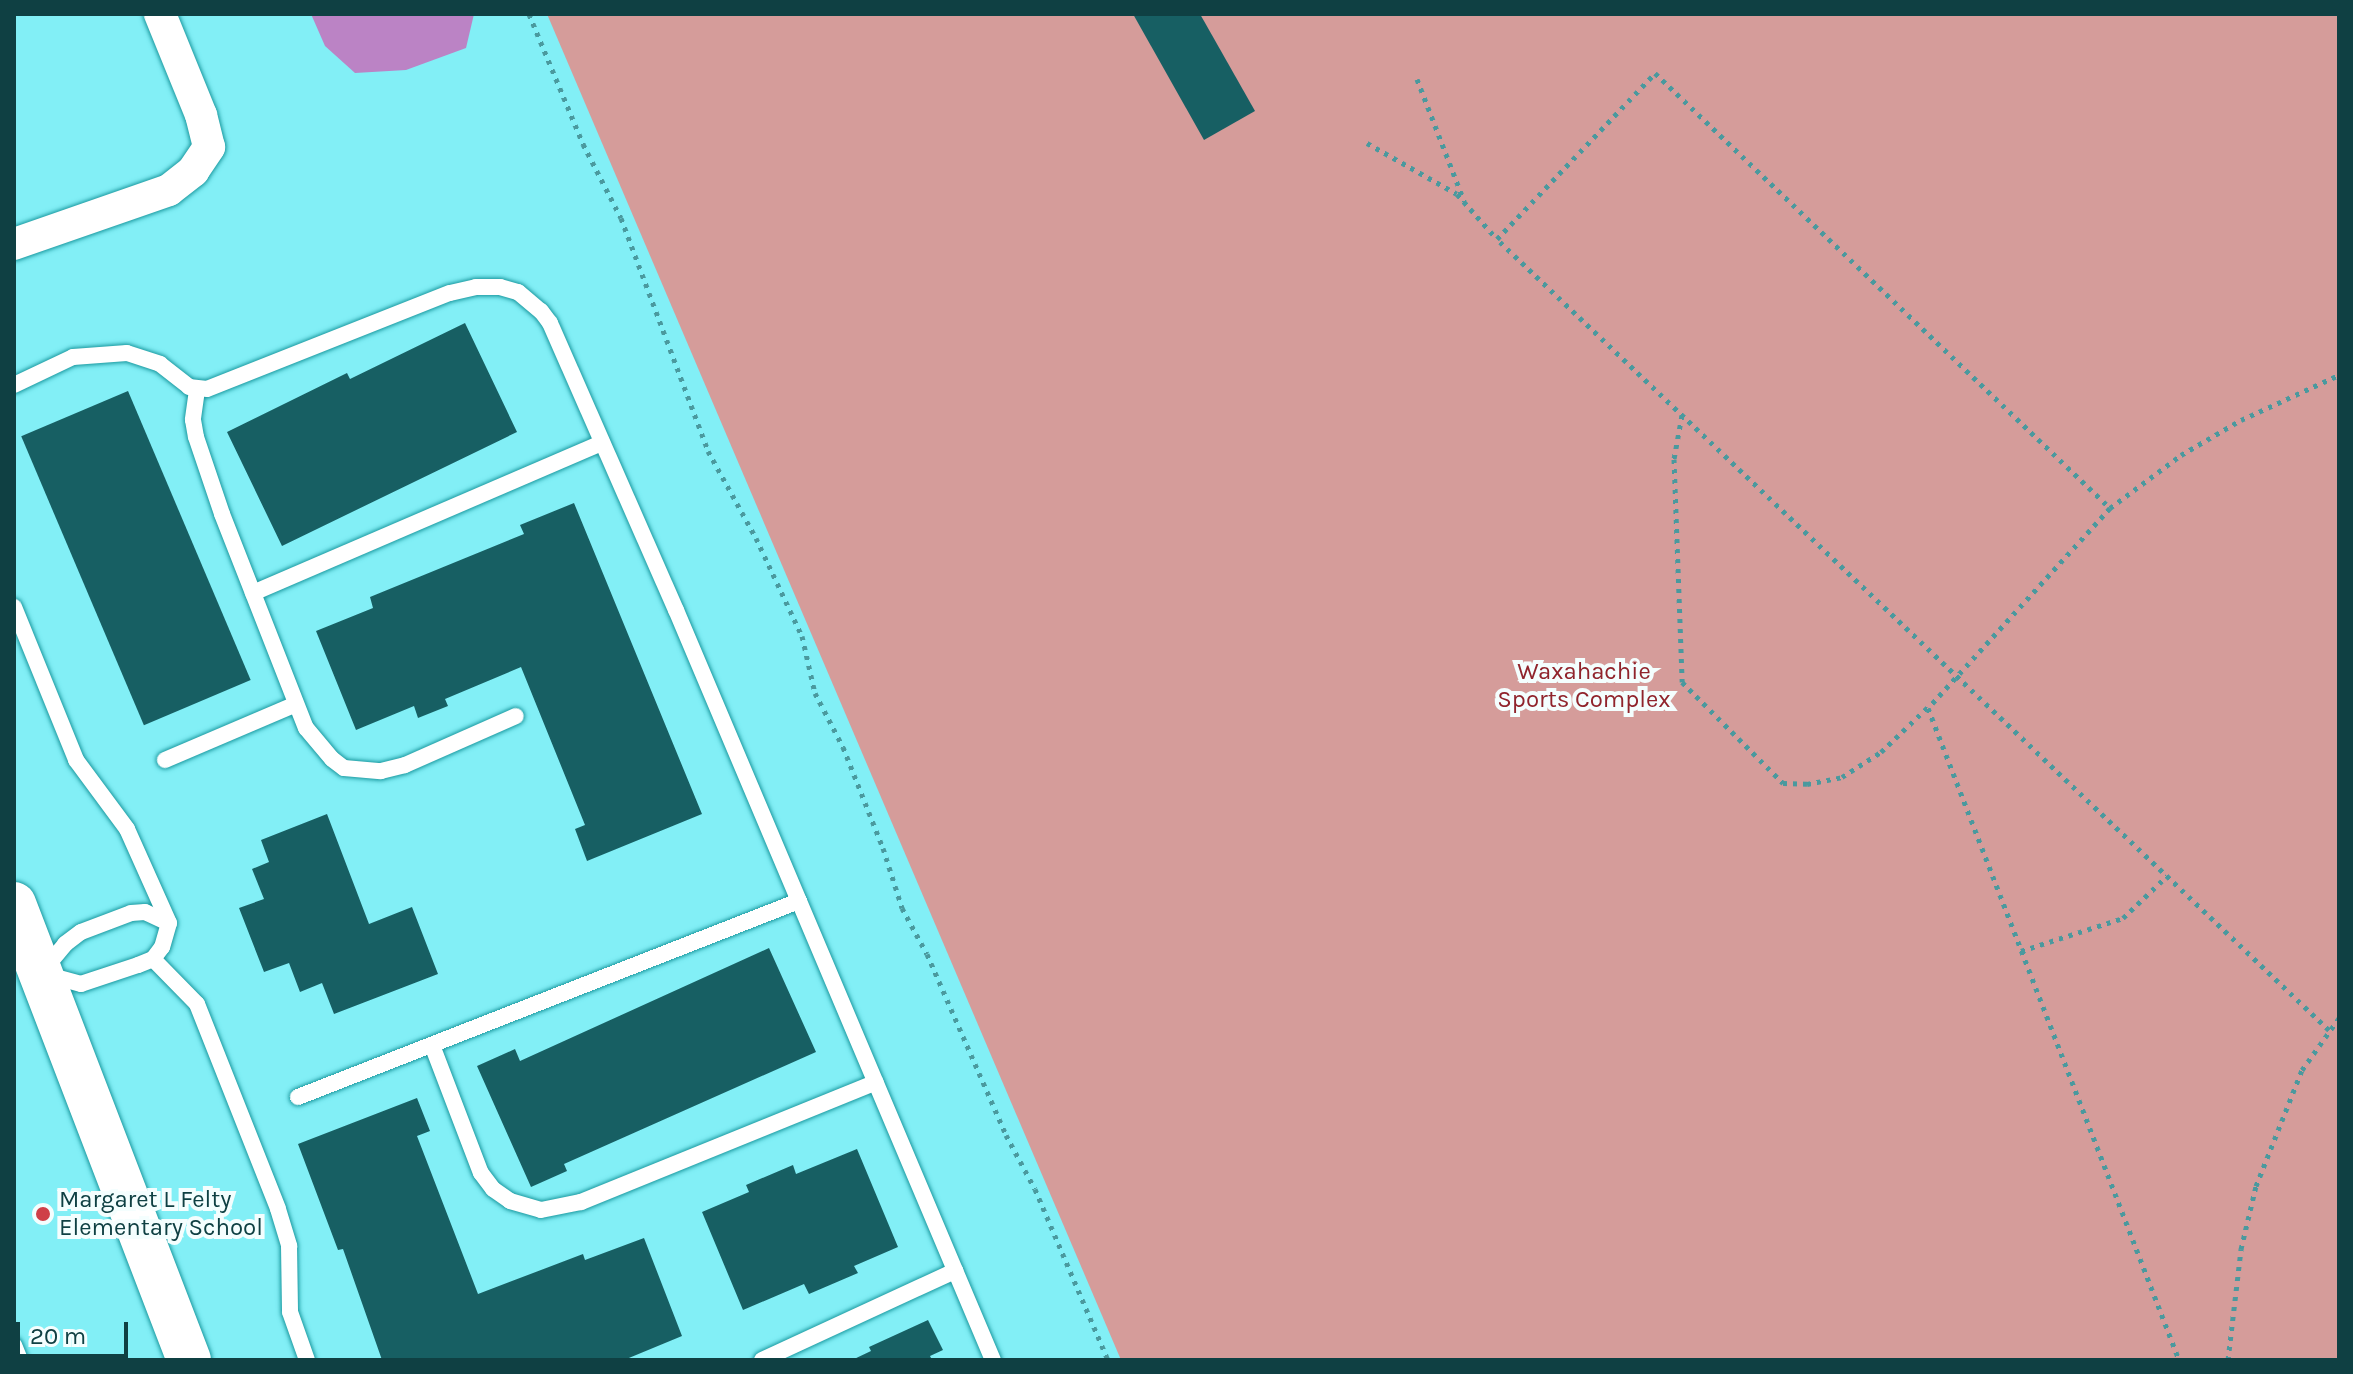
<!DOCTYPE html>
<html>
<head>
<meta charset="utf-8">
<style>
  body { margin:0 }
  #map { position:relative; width:2353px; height:1374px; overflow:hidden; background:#82eff6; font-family:Karla,sans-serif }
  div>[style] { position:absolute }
  .green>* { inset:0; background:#d59c9a }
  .water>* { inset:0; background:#bb83c5 }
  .building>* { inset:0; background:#175f63; transform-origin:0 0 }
  .path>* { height:5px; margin-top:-2.5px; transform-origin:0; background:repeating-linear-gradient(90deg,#4a999e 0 4px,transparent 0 10px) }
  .roads { filter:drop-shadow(0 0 2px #1b99a0) drop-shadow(0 0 2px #1b99a0) }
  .lane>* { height:16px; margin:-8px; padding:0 8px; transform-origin:8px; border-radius:8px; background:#fff }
  .street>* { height:32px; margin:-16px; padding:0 16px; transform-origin:16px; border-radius:16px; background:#fff }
  .secondary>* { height:44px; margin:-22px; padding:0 22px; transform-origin:22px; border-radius:22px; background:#fff }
  .dots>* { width:22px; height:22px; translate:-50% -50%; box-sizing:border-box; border:4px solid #f4fefe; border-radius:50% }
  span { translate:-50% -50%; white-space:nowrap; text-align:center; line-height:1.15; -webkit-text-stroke:8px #f4fefe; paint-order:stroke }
  .park-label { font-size:24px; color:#90242c }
  .poi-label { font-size:24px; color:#0f4043 }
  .left { translate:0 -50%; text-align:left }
  .frame { position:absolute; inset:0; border:16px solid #0f4043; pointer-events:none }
  .scale { position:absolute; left:16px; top:1322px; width:112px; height:36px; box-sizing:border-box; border:4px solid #0f4043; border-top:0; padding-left:10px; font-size:24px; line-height:28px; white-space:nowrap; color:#0f4043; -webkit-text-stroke:6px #f4fefe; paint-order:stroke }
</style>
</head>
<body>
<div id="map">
  <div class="green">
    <div style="clip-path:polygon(547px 14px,2339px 14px,2339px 1360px,1121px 1360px)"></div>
  </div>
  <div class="water">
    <div style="clip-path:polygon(311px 14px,474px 14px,466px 48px,406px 70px,355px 73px,325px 46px)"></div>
  </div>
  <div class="building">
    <div style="clip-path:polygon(1133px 14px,1200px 14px,1255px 111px,1204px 140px)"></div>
    <div style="clip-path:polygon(465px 323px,517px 432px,282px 546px,227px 432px,347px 373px,350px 379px)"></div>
    <div style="left:128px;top:391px;width:314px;height:116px;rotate:67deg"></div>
    <div style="clip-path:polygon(574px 503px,702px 814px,587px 861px,575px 829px,585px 825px,521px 667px,445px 699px,448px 706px,418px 718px,414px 706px,356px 730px,316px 631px,373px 608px,370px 597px,524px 534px,520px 525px)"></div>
    <div style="clip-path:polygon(327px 814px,369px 924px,412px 907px,438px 974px,334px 1014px,322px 983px,300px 992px,289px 963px,264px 972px,239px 908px,264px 899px,252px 869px,269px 862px,261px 840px)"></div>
    <div style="clip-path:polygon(769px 948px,816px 1052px,564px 1164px,567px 1171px,531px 1187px,477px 1066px,515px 1049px,520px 1061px)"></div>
    <div style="clip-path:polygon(417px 1098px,430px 1131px,417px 1136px,478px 1294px,583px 1254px,585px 1260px,644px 1238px,682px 1336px,624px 1360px,382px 1360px,343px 1249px,338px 1250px,298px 1144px)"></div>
    <div style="clip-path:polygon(857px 1149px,898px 1247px,854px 1266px,858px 1273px,809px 1294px,804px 1284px,743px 1310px,702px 1212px,749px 1192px,746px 1185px,793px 1165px,796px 1174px)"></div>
    <div style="clip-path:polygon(928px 1320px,943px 1350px,930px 1356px,932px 1360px,852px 1360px,871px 1351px,869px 1347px)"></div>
  </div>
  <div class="path">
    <div style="left:529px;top:14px;width:141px;rotate:67.4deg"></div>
    <div style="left:583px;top:144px;width:83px;rotate:62.8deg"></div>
    <div style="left:621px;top:218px;width:249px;rotate:69.5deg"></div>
    <div style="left:708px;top:451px;width:99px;rotate:61.1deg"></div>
    <div style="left:756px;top:538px;width:108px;rotate:64.9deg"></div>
    <div style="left:802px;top:636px;width:58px;rotate:77.2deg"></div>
    <div style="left:815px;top:693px;width:61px;rotate:62.6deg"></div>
    <div style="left:843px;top:747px;width:109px;rotate:68.4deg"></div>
    <div style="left:883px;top:848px;width:63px;rotate:72.4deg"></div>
    <div style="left:902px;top:908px;width:52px;rotate:61.5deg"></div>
    <div style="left:927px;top:954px;width:197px;rotate:66.4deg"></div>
    <div style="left:1006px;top:1135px;width:61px;rotate:61.8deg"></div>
    <div style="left:1035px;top:1189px;width:186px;rotate:66.9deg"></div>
    <div style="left:1417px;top:79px;width:131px;rotate:68.9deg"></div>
    <div style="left:1367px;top:143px;width:103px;rotate:29.5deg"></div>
    <div style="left:1457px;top:194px;width:60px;rotate:48.4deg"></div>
    <div style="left:1682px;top:415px;width:45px;rotate:100.3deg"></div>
    <div style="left:1674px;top:459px;width:223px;rotate:87.9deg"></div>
    <div style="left:1682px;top:682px;width:143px;rotate:45deg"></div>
    <div style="left:1783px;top:783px;width:24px;rotate:2deg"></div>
    <div style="left:1807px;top:784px;width:36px;rotate:-11deg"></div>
    <div style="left:1842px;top:777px;width:46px;rotate:-32.7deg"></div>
    <div style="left:1881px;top:752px;width:65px;rotate:-43.8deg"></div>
    <div style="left:2110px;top:508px;width:270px;rotate:132.3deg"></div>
    <div style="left:1928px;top:708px;width:699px;rotate:68.94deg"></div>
    <div style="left:2021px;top:951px;width:107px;rotate:-17.9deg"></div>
    <div style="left:2123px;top:918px;width:61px;rotate:-43.7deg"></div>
    <div style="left:2329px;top:1030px;width:1148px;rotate:-136.45deg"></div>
    <div style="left:1497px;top:239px;width:229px;rotate:-46.4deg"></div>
    <div style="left:1655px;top:73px;width:629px;rotate:43.71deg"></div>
    <div style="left:2110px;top:508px;width:89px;rotate:-36.7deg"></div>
    <div style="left:2181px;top:455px;width:69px;rotate:-30.3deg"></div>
    <div style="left:2241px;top:420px;width:108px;rotate:-24.7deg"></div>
    <div style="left:2228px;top:1360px;width:112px;rotate:-83.3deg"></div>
    <div style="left:2241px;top:1249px;width:65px;rotate:-76.6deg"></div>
    <div style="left:2256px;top:1186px;width:125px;rotate:-68.4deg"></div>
    <div style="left:2302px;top:1070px;width:64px;rotate:-54.6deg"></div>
  </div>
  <div class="roads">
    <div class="lane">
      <div style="left:14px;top:385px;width:65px;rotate:-25.4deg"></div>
      <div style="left:73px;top:357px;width:54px;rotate:-4.2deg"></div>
      <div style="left:127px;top:353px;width:35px;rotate:18deg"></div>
      <div style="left:160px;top:364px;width:37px;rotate:38deg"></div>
      <div style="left:189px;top:387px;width:18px;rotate:6deg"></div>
      <div style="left:207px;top:389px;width:261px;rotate:-21.6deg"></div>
      <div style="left:450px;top:293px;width:27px;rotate:-13deg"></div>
      <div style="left:476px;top:287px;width:24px"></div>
      <div style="left:500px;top:287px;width:19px;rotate:16deg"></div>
      <div style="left:518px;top:292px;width:30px;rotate:40deg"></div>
      <div style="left:541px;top:311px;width:15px;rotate:53deg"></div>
      <div style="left:550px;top:323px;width:313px;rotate:66.3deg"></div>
      <div style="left:676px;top:610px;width:814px;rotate:67.09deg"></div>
      <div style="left:197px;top:390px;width:30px;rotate:98deg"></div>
      <div style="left:193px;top:420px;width:17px;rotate:80deg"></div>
      <div style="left:196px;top:437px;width:81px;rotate:71.3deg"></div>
      <div style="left:222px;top:514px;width:230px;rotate:68.6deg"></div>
      <div style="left:306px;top:728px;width:40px;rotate:50deg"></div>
      <div style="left:332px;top:759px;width:15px;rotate:37deg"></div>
      <div style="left:344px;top:768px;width:37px;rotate:5deg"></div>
      <div style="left:381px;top:771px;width:25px;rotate:-14deg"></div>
      <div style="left:405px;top:765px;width:121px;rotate:-23.8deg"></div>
      <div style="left:253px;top:593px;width:380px;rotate:-23.3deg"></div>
      <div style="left:14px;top:607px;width:165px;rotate:67.9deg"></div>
      <div style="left:76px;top:760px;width:86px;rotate:53.5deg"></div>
      <div style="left:127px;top:829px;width:103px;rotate:65.9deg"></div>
      <div style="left:169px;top:923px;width:25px;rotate:106deg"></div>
      <div style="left:162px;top:947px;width:15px;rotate:127deg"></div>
      <div style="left:153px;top:959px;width:16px;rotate:158deg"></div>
      <div style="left:138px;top:965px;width:60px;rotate:161.6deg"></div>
      <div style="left:81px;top:984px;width:41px;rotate:-164.6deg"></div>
      <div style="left:41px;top:973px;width:38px;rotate:-50deg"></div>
      <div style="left:65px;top:944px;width:20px;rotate:-37deg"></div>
      <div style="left:81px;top:932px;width:53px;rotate:-20.8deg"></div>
      <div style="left:131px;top:913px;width:14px;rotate:-4deg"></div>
      <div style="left:145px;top:912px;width:26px;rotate:25deg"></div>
      <div style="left:165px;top:760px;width:142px;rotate:-23.1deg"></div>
      <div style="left:153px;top:959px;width:63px;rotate:45.6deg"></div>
      <div style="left:197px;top:1004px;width:220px;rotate:68.4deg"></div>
      <div style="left:278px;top:1209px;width:39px;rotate:73deg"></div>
      <div style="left:289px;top:1246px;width:66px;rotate:89.1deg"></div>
      <div style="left:290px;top:1312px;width:51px;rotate:70.5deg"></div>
      <div style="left:432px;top:1045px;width:137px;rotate:69.1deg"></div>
      <div style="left:481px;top:1173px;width:20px;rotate:53deg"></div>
      <div style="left:493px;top:1189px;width:21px;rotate:35deg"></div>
      <div style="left:510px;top:1201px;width:32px;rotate:16deg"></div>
      <div style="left:541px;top:1210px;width:41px;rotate:-11.3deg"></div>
      <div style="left:581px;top:1202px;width:318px;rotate:-22.1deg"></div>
      <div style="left:298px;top:1097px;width:538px;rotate:-21.37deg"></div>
      <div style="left:14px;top:1345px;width:16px;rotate:68deg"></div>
      <div style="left:762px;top:1360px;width:213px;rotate:-24.8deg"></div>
    </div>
    <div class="street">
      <div style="left:14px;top:244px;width:164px;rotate:-19.2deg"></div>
      <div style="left:169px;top:190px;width:31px;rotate:-38deg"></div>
      <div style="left:193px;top:171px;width:29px;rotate:-56deg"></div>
      <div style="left:209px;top:147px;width:33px;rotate:-104deg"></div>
      <div style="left:201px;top:115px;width:109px;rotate:-112.1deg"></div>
    </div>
    <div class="secondary">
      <div style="left:14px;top:904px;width:488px;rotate:69deg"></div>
    </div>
  </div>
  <div class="dots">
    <div style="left:43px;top:1214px;background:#cf3f48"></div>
  </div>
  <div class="park-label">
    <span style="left:1584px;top:686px">Waxahachie<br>Sports Complex</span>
  </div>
  <div class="poi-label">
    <span class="left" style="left:59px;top:1214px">Margaret L Felty<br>Elementary School</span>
  </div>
  <div class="frame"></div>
  <div class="scale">20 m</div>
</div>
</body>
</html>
